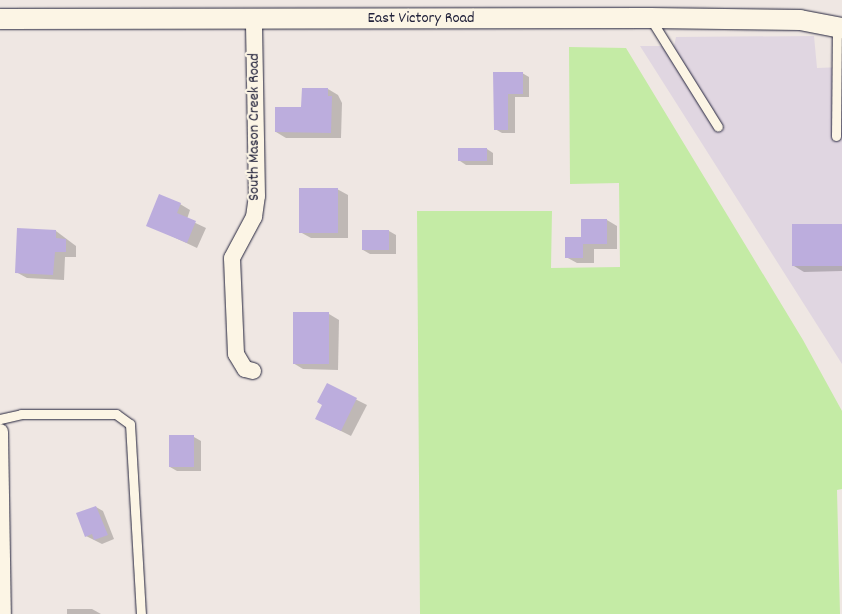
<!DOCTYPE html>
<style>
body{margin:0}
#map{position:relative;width:842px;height:614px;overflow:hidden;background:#efe7e3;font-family:Dekko,sans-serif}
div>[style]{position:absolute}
.built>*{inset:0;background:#e0d6e1}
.green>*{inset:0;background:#c4eba5}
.shadow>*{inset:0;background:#0003}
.building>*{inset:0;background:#bcaddd;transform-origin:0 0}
.roads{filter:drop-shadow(0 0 1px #22223b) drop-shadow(0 0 1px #22223b)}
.service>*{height:9px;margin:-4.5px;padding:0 4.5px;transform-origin:4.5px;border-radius:4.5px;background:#fcf5e5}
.minor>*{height:16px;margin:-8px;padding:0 8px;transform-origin:8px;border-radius:8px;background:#fcf5e5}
.tertiary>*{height:20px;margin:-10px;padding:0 10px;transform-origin:10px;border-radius:10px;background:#fcf5e5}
span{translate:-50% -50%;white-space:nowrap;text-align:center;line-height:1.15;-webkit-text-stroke:4.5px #fcf5e5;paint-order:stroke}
.street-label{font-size:16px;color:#22223b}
</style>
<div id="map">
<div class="built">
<i style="clip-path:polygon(814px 36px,817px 68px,842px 67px,842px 364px,640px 46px,674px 46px,676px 37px)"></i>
</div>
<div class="green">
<i style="clip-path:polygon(569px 47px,626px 48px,803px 340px,842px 411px,842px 489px,837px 490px,840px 614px,420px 614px,417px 211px,552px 211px,551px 268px,620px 267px,619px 183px,570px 184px)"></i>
</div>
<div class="shadow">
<i style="clip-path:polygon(494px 73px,522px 73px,529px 77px,529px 97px,515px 97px,515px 133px,502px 133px,495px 129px)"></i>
<i style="clip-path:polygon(328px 89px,338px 95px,342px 103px,341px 138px,286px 138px,276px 132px)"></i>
<i style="clip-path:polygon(487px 149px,493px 153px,493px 165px,466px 165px,460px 161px)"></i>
<i style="clip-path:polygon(337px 189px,348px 195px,348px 238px,311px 238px,300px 232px)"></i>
<i style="clip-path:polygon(180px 204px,190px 210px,187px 219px,206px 228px,197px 248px,148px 225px)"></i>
<i style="clip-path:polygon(607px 220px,617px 226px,617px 249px,594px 249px,594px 263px,577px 263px,566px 257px,582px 238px)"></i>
<i style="clip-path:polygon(842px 225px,842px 271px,804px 272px,794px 266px)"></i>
<i style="clip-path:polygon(18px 229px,56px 231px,76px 246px,76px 257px,65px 257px,64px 280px,27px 278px,16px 272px)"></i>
<i style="clip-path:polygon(389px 231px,396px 235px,396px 254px,370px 254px,363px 250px)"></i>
<i style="clip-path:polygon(329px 314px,339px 320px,338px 370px,303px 369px,293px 363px)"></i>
<i style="clip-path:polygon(327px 385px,367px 405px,351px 436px,327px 424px,323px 405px)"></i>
<i style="clip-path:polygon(170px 437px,194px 437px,201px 441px,201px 471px,177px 471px,170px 467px)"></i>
<i style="clip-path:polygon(96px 507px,103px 511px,114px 539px,102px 544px,86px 536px)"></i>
<i style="clip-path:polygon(67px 609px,92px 609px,101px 614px,67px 614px)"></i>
</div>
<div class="building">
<i style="clip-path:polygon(493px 72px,523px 72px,523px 94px,508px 94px,508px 130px,494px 130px)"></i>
<i style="clip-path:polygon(302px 88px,328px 88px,328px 96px,332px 96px,331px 133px,275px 132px,275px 107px,301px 107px)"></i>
<i style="left:458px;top:148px;width:29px;height:13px"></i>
<i style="left:299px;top:188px;width:39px;height:45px"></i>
<i style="clip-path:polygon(159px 194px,181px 203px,177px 213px,196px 221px,187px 243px,146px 226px)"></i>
<i style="clip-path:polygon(581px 219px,607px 219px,607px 244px,583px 244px,583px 258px,565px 258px,565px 237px,581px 237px)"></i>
<i style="left:792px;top:224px;width:50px;height:42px"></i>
<i style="clip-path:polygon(17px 228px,56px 230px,56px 238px,66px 239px,66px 252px,55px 252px,53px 275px,15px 273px)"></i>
<i style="left:362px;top:230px;width:27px;height:20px"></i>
<i style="left:293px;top:312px;width:36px;height:52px"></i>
<i style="clip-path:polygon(327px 383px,357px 398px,341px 431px,315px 419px,322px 405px,317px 402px)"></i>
<i style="left:169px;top:435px;width:25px;height:32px"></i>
<i style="clip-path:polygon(96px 506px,108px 535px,94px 540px,92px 534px,85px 537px,76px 513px)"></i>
</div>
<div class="roads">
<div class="service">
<i style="left:650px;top:18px;width:128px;rotate:58deg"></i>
<i style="left:836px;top:136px;width:109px;rotate:-89.5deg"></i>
<i style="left:0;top:419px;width:22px;rotate:-13deg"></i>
<i style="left:21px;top:414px;width:95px"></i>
<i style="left:116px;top:414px;width:17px;rotate:36deg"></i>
<i style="left:130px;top:424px;width:190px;rotate:86.7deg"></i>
</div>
<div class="minor">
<i style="left:253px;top:371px;width:8px;rotate:-166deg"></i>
<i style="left:245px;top:369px;width:17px;rotate:-121deg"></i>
<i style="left:236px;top:354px;width:96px;rotate:-92.4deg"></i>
<i style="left:232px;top:258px;width:47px;rotate:-61.8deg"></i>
<i style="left:254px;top:217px;width:21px;rotate:-82deg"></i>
<i style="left:257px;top:196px;width:177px;rotate:-91deg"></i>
<i style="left:0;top:432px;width:182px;rotate:89.1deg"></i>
</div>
<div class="tertiary">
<i style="left:0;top:19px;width:650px;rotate:-0.09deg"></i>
<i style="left:650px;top:18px;width:150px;rotate:0.8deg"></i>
<i style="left:800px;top:20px;width:43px;rotate:10.8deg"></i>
</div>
</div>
<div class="street-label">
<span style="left:421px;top:19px">East Victory Road</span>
<span style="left:255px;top:127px;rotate:-90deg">South Mason Creek Road</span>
</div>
</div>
